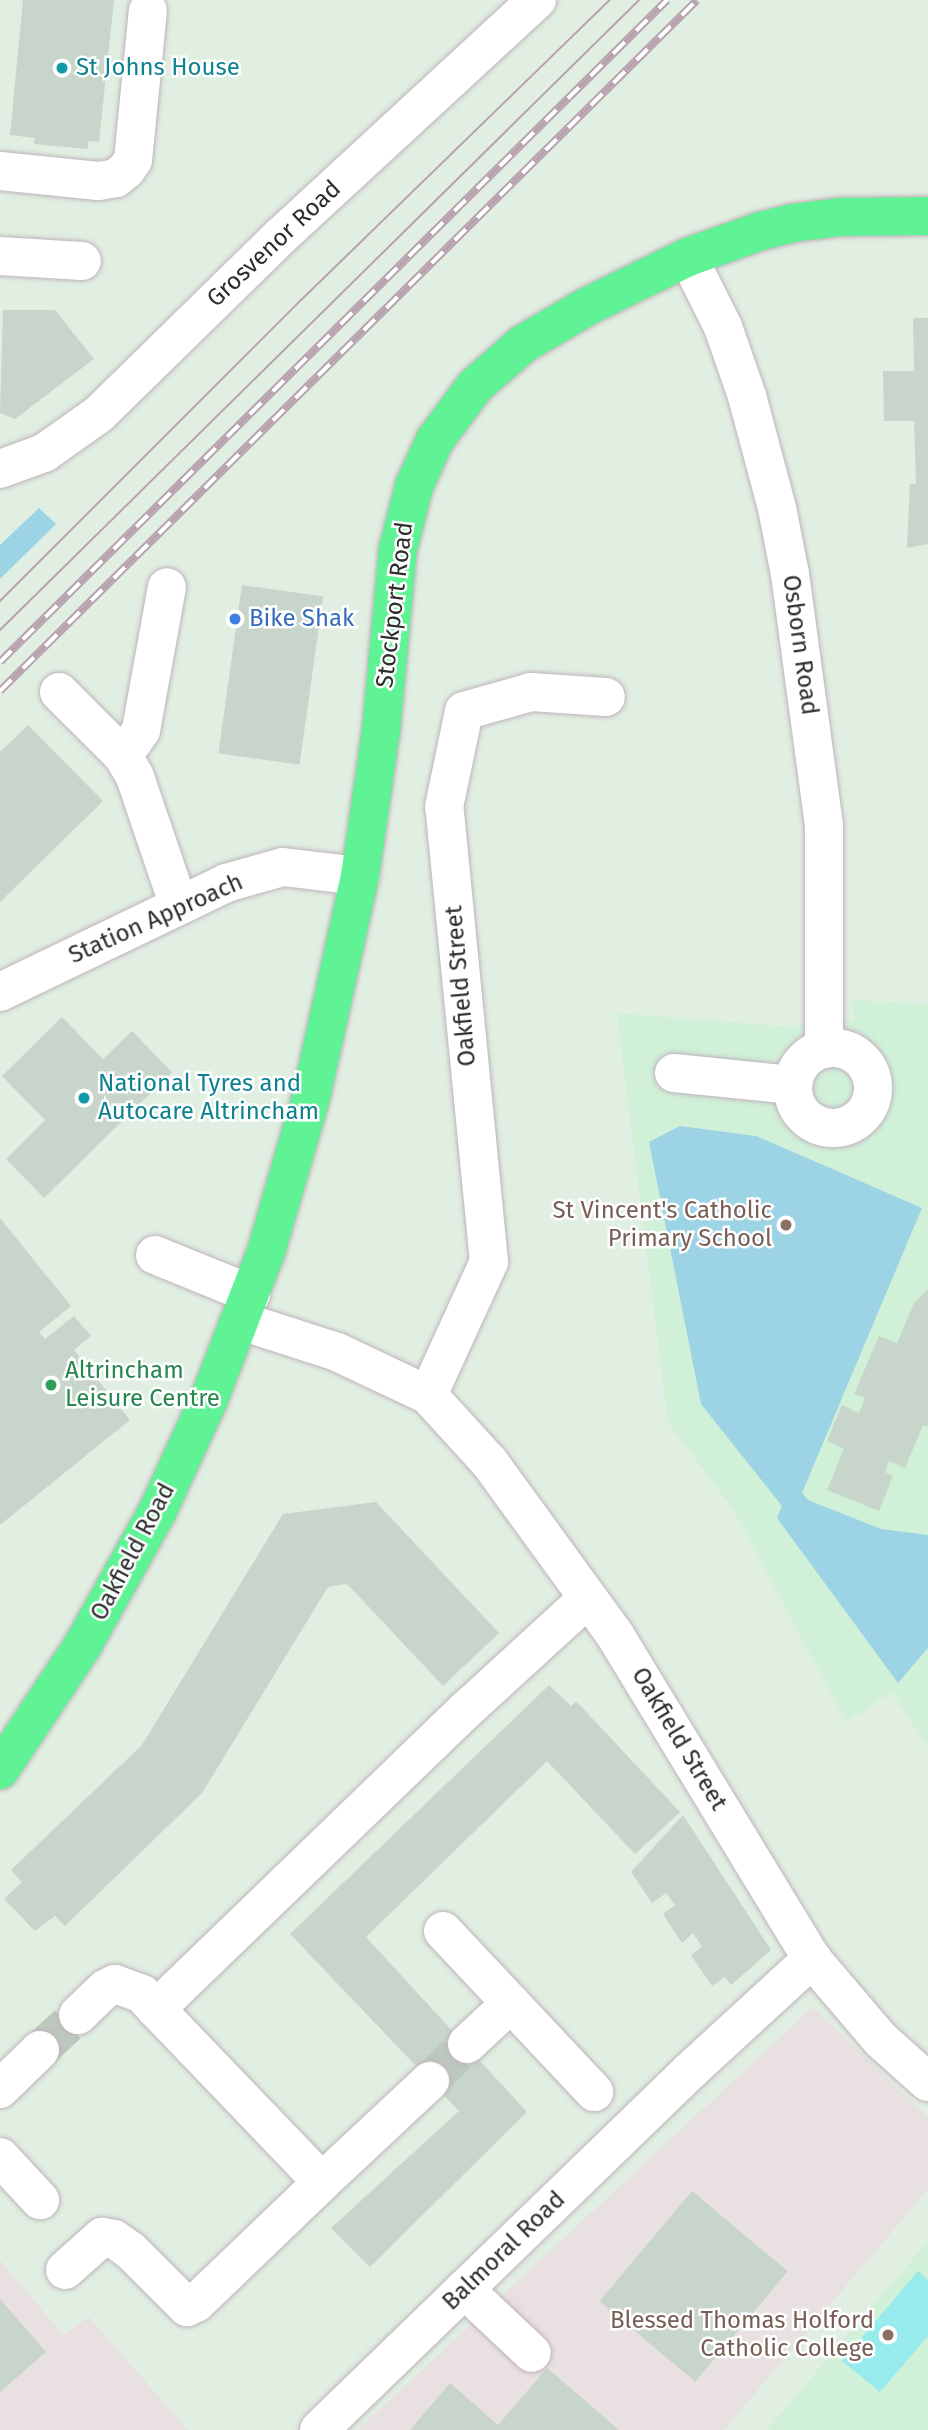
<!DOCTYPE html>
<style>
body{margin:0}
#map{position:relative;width:928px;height:2430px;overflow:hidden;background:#e0efe2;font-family:"Fira Sans",sans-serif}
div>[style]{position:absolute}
.industrial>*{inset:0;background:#e8e0e1}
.education>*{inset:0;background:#d0f0d8}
.green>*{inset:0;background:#9cd3e5}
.pitch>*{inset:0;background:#98ebed}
.building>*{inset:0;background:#c8d5ca;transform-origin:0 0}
.minor-tunnel>*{height:38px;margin-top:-19px;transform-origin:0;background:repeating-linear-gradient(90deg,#bcc8be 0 38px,transparent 0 57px)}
.roads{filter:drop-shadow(0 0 2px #c1b3bb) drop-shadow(0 0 2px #c1b3bb)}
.minor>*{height:38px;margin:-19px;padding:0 19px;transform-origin:19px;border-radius:19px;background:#fff}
.minor>.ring{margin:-19px;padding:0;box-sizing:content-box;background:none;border:38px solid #fff;border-radius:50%}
.major>*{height:38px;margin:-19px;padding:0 19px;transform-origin:19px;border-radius:19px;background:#60f396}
.tram>*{height:2px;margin:-1px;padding:0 1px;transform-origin:1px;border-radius:1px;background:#b8a2ae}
.rail>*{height:8px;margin-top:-4px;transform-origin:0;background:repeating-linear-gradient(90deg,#fff 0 16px,#b8a2ae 0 32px);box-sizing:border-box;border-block:2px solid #b8a2ae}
.dots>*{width:19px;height:19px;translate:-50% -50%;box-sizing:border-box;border:4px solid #fff;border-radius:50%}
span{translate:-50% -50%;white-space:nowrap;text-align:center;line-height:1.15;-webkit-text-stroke:5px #fff;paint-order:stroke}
.culture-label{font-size:24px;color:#0d838f}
.left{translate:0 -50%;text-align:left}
.street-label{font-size:24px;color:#2d2d2d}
.shop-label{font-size:24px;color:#366cbe}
.education-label{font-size:24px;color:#785e54}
.right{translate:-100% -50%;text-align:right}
.leisure-label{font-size:24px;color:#27864d}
</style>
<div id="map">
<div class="industrial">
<i style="clip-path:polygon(813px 2007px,928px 2117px,928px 2189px,724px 2430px,357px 2430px)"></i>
<i style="clip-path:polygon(0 2260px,63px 2335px,89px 2317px,188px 2430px,0 2430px)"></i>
</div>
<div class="education">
<i style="clip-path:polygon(851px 1000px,928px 1004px,928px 1748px,892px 1692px,846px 1722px,732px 1507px,668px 1423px,617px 1013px,791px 1027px,855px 1020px)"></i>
<i style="clip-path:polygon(928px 2241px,928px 2430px,767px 2430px)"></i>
</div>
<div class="green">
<i style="clip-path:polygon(39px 508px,56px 524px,0 579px,0 545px)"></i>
<i style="clip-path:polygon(680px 1126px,756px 1136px,922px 1208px,802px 1493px,808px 1500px,881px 1529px,928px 1535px,928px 1648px,898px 1683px,777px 1518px,782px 1506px,701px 1404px,649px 1142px)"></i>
</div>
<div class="pitch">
<i style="clip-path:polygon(918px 2271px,928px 2280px,928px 2336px,880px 2392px,842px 2361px)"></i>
</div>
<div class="building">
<i style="clip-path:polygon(23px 0,114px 0,99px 142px,88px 141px,88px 149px,34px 144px,35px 138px,10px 135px)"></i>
<i style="clip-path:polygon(3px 310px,55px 310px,94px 359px,15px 419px,0 413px)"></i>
<i style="clip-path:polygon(913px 318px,928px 318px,928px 544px,907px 548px,910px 484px,916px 484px,914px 421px,884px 421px,883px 371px,914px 371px)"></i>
<i style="left:242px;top:585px;width:82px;height:170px;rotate:8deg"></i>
<i style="clip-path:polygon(28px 725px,103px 801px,0 902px,0 752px)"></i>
<i style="clip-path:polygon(62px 1017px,103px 1059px,132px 1031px,172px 1072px,44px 1198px,6px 1159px,45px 1120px,2px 1076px)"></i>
<i style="clip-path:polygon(0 1218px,71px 1306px,39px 1332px,45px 1339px,74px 1316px,91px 1336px,74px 1350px,130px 1420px,0 1525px)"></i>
<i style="clip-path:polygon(928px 1289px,928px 1427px,923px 1425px,905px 1468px,889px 1461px,885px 1472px,893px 1476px,879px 1511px,827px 1490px,844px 1449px,827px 1441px,842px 1405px,859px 1413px,865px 1398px,854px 1394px,879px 1336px,897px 1343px,914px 1303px)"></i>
<i style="clip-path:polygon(376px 1502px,499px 1633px,443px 1686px,351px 1588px,346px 1584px,328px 1587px,202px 1793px,65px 1926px,55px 1916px,35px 1931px,4px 1899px,22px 1882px,11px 1870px,142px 1745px,283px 1514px)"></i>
<i style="clip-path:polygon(549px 1685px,571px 1706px,576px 1701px,680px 1812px,635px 1854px,547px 1761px,366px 1937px,527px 2112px,370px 2267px,331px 2228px,459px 2111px,290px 1934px)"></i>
<i style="clip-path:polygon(683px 1815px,771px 1950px,731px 1985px,725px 1977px,712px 1986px,691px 1955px,702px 1947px,693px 1933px,682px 1943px,663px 1914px,675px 1905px,666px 1893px,652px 1903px,631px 1872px)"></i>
<i style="left:692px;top:2191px;width:125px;height:144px;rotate:40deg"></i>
<i style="clip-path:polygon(0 2299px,46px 2352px,0 2392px)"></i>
<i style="clip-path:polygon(547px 2368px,619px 2430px,410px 2430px,450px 2383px,498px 2425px)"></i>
</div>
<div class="minor-tunnel">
<i style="left:40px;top:2050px;width:52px;rotate:-42.6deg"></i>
<i style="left:430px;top:2081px;width:52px;rotate:-45deg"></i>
</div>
<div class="roads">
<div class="minor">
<i style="left:0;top:171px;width:99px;rotate:5.8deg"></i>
<i style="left:98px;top:181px;width:18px;rotate:-9deg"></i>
<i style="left:116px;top:178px;width:13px;rotate:-39deg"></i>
<i style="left:126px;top:170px;width:12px;rotate:-55deg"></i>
<i style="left:133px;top:160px;width:150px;rotate:-84.3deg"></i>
<i style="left:0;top:256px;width:82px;rotate:3.5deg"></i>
<i style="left:688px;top:257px;width:78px;rotate:63.4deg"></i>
<i style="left:723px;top:327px;width:73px;rotate:70.8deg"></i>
<i style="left:747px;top:396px;width:116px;rotate:75deg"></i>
<i style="left:777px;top:508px;width:67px;rotate:78.9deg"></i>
<i style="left:790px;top:574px;width:253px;rotate:82.3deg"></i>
<i style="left:824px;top:825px;width:223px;rotate:90deg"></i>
<i style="left:0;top:469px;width:47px;rotate:-20deg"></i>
<i style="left:44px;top:453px;width:67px;rotate:-35.3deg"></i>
<i style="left:99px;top:414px;width:256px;rotate:-44.4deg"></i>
<i style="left:282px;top:235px;width:347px;rotate:-42.7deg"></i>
<i style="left:59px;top:692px;width:91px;rotate:45deg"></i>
<i style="left:123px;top:756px;width:24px;rotate:60deg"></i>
<i style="left:135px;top:777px;width:136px;rotate:71.2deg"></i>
<i style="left:123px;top:756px;width:32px;rotate:-55deg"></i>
<i style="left:141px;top:730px;width:145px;rotate:-79.7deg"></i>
<i style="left:0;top:992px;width:251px;rotate:-25.7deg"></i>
<i style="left:226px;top:883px;width:59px;rotate:-15.7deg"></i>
<i style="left:283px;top:867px;width:78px;rotate:6.7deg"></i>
<i class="ring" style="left:793px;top:1048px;width:42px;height:42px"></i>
<i style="left:674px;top:1073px;width:120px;rotate:5.8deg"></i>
<i style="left:155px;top:1255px;width:104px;rotate:22.1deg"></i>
<i style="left:241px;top:1321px;width:101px;rotate:17.9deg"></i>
<i style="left:337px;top:1352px;width:101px;rotate:25.3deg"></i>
<i style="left:428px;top:1395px;width:92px;rotate:47.6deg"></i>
<i style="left:490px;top:1463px;width:213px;rotate:54deg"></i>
<i style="left:615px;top:1635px;width:379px;rotate:58.7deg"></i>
<i style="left:812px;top:1959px;width:106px;rotate:49.6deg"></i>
<i style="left:881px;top:2040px;width:63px;rotate:41.8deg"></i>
<i style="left:428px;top:1395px;width:146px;rotate:-65.4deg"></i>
<i style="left:489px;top:1262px;width:457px;rotate:-95.6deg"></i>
<i style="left:444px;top:807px;width:98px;rotate:-78.2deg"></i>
<i style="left:464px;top:711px;width:70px;rotate:-15.8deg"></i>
<i style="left:531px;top:692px;width:75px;rotate:3.8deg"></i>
<i style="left:443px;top:1931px;width:221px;rotate:46.8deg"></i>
<i style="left:78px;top:2015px;width:37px;rotate:-44deg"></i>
<i style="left:105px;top:1989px;width:11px;rotate:-27deg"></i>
<i style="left:115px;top:1984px;width:29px;rotate:20deg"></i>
<i style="left:142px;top:1994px;width:21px;rotate:47deg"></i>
<i style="left:467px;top:2044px;width:60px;rotate:-43deg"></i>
<i style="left:0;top:2089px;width:56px;rotate:-44.3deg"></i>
<i style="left:0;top:2157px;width:59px;rotate:47.1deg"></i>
<i style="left:322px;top:2182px;width:148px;rotate:-43.1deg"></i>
<i style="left:65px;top:2270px;width:50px;rotate:-41.7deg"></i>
<i style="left:102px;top:2237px;width:12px;rotate:9deg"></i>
<i style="left:114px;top:2239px;width:19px;rotate:35deg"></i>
<i style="left:130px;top:2250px;width:81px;rotate:45deg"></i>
<i style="left:187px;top:2307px;width:10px;rotate:-24deg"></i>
<i style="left:196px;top:2303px;width:175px;rotate:-43.8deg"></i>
<i style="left:322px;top:2182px;width:240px;rotate:-133.8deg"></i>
<i style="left:156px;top:2009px;width:432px;rotate:-44deg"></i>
<i style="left:467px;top:1709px;width:164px;rotate:-42.5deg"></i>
<i style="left:464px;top:2289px;width:93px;rotate:43.3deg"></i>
<i style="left:319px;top:2430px;width:516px;rotate:-44.06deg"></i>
<i style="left:690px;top:2071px;width:166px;rotate:-42.6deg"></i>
</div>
<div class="major">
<i style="left:0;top:1770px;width:150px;rotate:-56.4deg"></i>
<i style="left:83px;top:1645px;width:154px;rotate:-60.9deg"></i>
<i style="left:158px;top:1510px;width:122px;rotate:-65.3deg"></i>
<i style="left:209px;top:1399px;width:158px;rotate:-68.8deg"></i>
<i style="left:266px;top:1252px;width:161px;rotate:-73.8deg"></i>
<i style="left:311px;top:1097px;width:226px;rotate:-77.5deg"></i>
<i style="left:360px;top:876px;width:147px;rotate:-81.8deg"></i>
<i style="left:381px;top:731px;width:183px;rotate:-84.7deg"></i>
<i style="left:398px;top:549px;width:65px;rotate:-75.7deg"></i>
<i style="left:414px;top:486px;width:51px;rotate:-65.5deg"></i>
<i style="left:435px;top:440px;width:67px;rotate:-53.5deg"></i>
<i style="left:475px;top:386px;width:64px;rotate:-41.2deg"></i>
<i style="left:523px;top:344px;width:75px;rotate:-30.3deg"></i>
<i style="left:588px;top:306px;width:111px;rotate:-26.1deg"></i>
<i style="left:688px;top:257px;width:77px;rotate:-19.6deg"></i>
<i style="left:761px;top:231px;width:33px;rotate:-14deg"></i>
<i style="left:793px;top:223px;width:46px;rotate:-7.4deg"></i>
<i style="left:839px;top:217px;width:89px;rotate:-0.6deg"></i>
</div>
</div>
<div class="tram">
<i style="left:0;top:601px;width:421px;rotate:-45deg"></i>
<i style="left:298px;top:303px;width:435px;rotate:-44.2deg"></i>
<i style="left:0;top:630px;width:897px;rotate:-44.59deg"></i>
</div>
<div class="rail">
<i style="left:0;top:662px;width:940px;rotate:-44.78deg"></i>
<i style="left:0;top:691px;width:981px;rotate:-44.75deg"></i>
</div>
<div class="dots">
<i style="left:62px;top:68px;background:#0f9aa8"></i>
<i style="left:235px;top:619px;background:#3f7fe0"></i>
<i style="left:84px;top:1098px;background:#0f9aa8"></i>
<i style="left:786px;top:1225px;background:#8d6e63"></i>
<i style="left:51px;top:1385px;background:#2e9e5b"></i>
<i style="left:888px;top:2335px;background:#8d6e63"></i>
</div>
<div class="culture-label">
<span class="left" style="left:76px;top:68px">St Johns House</span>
<span class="left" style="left:98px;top:1098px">National Tyres and<br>Autocare Altrincham</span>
</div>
<div class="street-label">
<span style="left:274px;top:244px;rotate:-43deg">Grosvenor Road</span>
<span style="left:395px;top:605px;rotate:-83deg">Stockport Road</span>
<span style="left:800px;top:645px;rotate:82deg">Osborn Road</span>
<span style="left:156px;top:919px;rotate:-24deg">Station Approach</span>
<span style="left:461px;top:986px;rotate:-95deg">Oakfield Street</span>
<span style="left:133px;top:1552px;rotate:-62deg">Oakfield Road</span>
<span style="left:679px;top:1739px;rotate:59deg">Oakfield Street</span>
<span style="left:504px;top:2251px;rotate:-44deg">Balmoral Road</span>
</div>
<div class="shop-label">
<span class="left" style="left:249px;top:619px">Bike Shak</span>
</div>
<div class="education-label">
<span class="right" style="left:772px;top:1225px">St Vincent's Catholic<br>Primary School</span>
<span class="right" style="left:874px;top:2335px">Blessed Thomas Holford<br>Catholic College</span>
</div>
<div class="leisure-label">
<span class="left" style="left:65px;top:1385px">Altrincham<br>Leisure Centre</span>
</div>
</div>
